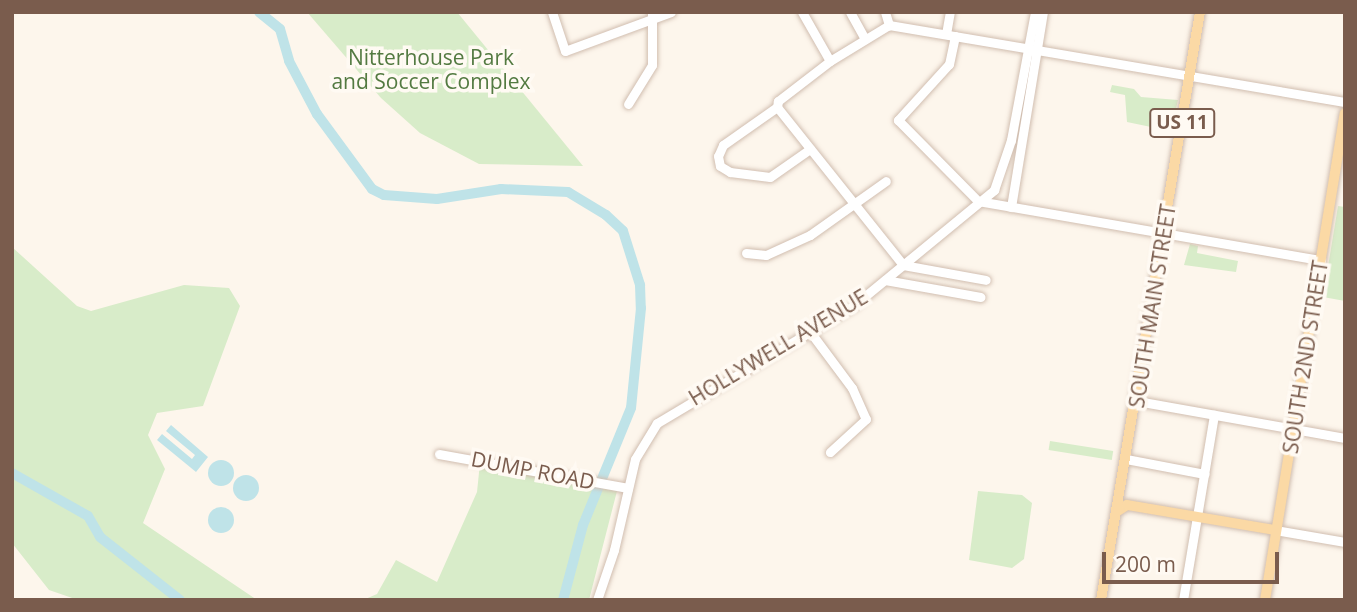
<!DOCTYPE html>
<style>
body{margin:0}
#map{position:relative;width:1357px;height:612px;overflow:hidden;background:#fdf6ec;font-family:"Open Sans",sans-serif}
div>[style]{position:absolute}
.green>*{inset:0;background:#d8ecc9;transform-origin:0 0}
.water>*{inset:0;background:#bfe3e8}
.round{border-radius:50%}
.river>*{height:10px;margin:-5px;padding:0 5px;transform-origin:5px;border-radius:5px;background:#bfe3e8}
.roads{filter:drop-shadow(0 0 2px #d1beb0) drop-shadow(0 0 2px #d1beb0)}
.minor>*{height:9px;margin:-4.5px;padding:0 4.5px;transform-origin:4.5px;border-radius:4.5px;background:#fff}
.major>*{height:10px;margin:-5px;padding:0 5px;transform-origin:5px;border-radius:5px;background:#fbd9a5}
span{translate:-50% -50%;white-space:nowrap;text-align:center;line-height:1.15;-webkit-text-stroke:7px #fffaf3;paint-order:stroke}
.shield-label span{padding:2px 5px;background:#fffaf3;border:2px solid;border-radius:5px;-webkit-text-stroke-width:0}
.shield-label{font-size:19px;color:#7a5c4d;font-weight:700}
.park-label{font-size:21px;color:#537a41}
.street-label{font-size:21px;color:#7a5c4d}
.frame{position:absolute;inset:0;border:14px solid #7a5c4d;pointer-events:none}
.scale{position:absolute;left:1102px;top:552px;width:177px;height:32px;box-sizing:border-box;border:4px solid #7a5c4d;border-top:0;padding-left:9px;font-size:21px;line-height:24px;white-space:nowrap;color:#7a5c4d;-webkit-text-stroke:5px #fffaf3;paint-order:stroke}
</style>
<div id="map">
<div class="green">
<i style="clip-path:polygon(307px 12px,457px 12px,583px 166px,479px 164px,420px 133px,381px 98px)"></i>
<i style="clip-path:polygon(1112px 85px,1134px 89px,1141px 97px,1178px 100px,1175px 113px,1155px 109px,1151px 127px,1127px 122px,1125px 95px,1110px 92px)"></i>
<i style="clip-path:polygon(1338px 206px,1345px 207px,1345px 301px,1323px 297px)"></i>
<i style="clip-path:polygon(1190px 244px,1198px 246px,1197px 253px,1238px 261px,1236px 272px,1184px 265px)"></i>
<i style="clip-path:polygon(12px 247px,77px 306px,91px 311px,184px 285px,229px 288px,240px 306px,203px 406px,157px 413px,148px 435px,165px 469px,143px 523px,257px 600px,78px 600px,49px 590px,12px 543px)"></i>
<i style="left:1050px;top:441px;width:64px;height:9px;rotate:9deg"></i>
<i style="clip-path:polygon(480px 463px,617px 491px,589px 600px,363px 600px,377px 594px,396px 560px,437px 582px,477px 492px)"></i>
<i style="clip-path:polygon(978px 491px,1022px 495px,1032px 503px,1024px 559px,1012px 568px,969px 560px)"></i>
</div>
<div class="water">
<i style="clip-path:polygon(171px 425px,208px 457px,196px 472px,157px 440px,162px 434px,192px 459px,195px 455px,166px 431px)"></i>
<i class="round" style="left:208px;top:460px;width:26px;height:26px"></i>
<i class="round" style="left:233px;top:475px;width:26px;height:26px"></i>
<i class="round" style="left:208px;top:507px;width:26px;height:26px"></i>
</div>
<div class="river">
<i style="left:259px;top:12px;width:27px;rotate:39deg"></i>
<i style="left:280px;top:29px;width:33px;rotate:74deg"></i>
<i style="left:289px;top:61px;width:60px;rotate:62.2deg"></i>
<i style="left:317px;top:114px;width:93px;rotate:53.7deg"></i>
<i style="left:372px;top:189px;width:13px;rotate:27deg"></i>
<i style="left:384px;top:195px;width:53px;rotate:4.3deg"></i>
<i style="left:437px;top:199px;width:65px;rotate:-8.9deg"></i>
<i style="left:501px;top:189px;width:67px;rotate:2.6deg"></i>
<i style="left:568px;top:192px;width:44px;rotate:31.2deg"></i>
<i style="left:606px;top:215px;width:23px;rotate:43deg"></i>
<i style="left:623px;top:231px;width:57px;rotate:72.5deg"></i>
<i style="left:640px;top:285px;width:23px;rotate:88deg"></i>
<i style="left:641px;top:308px;width:100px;rotate:95.7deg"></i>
<i style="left:631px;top:408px;width:126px;rotate:112.3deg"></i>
<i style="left:583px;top:525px;width:78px;rotate:104.9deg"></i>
<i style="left:12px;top:473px;width:87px;rotate:29.5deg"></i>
<i style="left:88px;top:516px;width:24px;rotate:60deg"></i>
<i style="left:100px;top:537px;width:102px;rotate:38.2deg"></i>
</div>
<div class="roads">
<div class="minor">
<i style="left:552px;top:12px;width:41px;rotate:71.6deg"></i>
<i style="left:565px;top:51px;width:113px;rotate:-20.2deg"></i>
<i style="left:802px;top:12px;width:56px;rotate:60.3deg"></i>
<i style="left:850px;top:12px;width:31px;rotate:61deg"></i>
<i style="left:885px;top:12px;width:14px;rotate:73deg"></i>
<i style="left:889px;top:25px;width:462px;rotate:9.6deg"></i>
<i style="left:889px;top:25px;width:69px;rotate:148.6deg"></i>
<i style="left:830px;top:61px;width:66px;rotate:142.4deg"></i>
<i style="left:778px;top:101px;width:6px;rotate:99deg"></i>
<i style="left:777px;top:107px;width:202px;rotate:51.4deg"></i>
<i style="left:903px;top:265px;width:84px;rotate:10.2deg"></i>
<i style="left:946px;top:34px;width:22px;rotate:-80deg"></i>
<i style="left:955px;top:36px;width:29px;rotate:102deg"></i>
<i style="left:949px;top:64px;width:76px;rotate:132.3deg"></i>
<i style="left:898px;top:120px;width:114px;rotate:45.4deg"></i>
<i style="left:628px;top:104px;width:46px;rotate:-58.4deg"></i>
<i style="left:652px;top:65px;width:53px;rotate:-90deg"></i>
<i style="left:777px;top:107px;width:66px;rotate:144.9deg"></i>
<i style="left:723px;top:145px;width:12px;rotate:114deg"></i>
<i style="left:718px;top:156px;width:10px;rotate:79deg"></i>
<i style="left:720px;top:166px;width:12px;rotate:31deg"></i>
<i style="left:730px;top:172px;width:40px;rotate:7.1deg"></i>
<i style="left:770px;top:177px;width:49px;rotate:-35deg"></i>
<i style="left:978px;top:201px;width:348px;rotate:9.8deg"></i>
<i style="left:1011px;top:207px;width:198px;rotate:-80.7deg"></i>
<i style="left:746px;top:253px;width:20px;rotate:6deg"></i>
<i style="left:766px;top:255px;width:48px;rotate:-24.4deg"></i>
<i style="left:810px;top:235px;width:93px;rotate:-35.4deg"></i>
<i style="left:885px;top:280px;width:97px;rotate:10.1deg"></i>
<i style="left:811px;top:333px;width:69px;rotate:53.3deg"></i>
<i style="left:852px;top:388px;width:34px;rotate:66deg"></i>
<i style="left:866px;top:419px;width:49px;rotate:137.5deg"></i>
<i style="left:1137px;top:401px;width:211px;rotate:10.1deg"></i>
<i style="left:439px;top:454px;width:192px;rotate:10.2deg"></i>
<i style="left:1126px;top:459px;width:80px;rotate:10.8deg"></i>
<i style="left:1275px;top:530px;width:71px;rotate:9.7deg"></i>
<i style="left:597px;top:600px;width:53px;rotate:-71.2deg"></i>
<i style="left:614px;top:550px;width:93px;rotate:-77deg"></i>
<i style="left:635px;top:459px;width:42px;rotate:-58.6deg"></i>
<i style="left:657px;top:423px;width:228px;rotate:-30.8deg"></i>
<i style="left:853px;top:306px;width:183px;rotate:-39.4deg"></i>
<i style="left:994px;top:190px;width:53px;rotate:-71.2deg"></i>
<i style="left:1011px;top:140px;width:130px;rotate:-79.4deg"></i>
<i style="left:1183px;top:600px;width:188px;rotate:-80.5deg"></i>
</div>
<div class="major">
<i style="left:1116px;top:512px;width:13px;rotate:-32deg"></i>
<i style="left:1127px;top:505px;width:150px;rotate:9.6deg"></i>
<i style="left:1101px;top:600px;width:596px;rotate:-80.44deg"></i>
<i style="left:1265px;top:600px;width:493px;rotate:-80.7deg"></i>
</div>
</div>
<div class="shield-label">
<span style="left:1182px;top:123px">US 11</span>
</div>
<div class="park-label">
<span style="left:431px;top:69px">Nitterhouse Park<br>and Soccer Complex</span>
</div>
<div class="street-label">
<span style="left:1152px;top:306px;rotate:-81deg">SOUTH MAIN STREET</span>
<span style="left:778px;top:347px;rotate:-31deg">HOLLYWELL AVENUE</span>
<span style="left:1305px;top:357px;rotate:-81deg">SOUTH 2ND STREET</span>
<span style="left:533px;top:470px;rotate:11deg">DUMP ROAD</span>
</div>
<div class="frame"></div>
<div class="scale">200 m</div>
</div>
